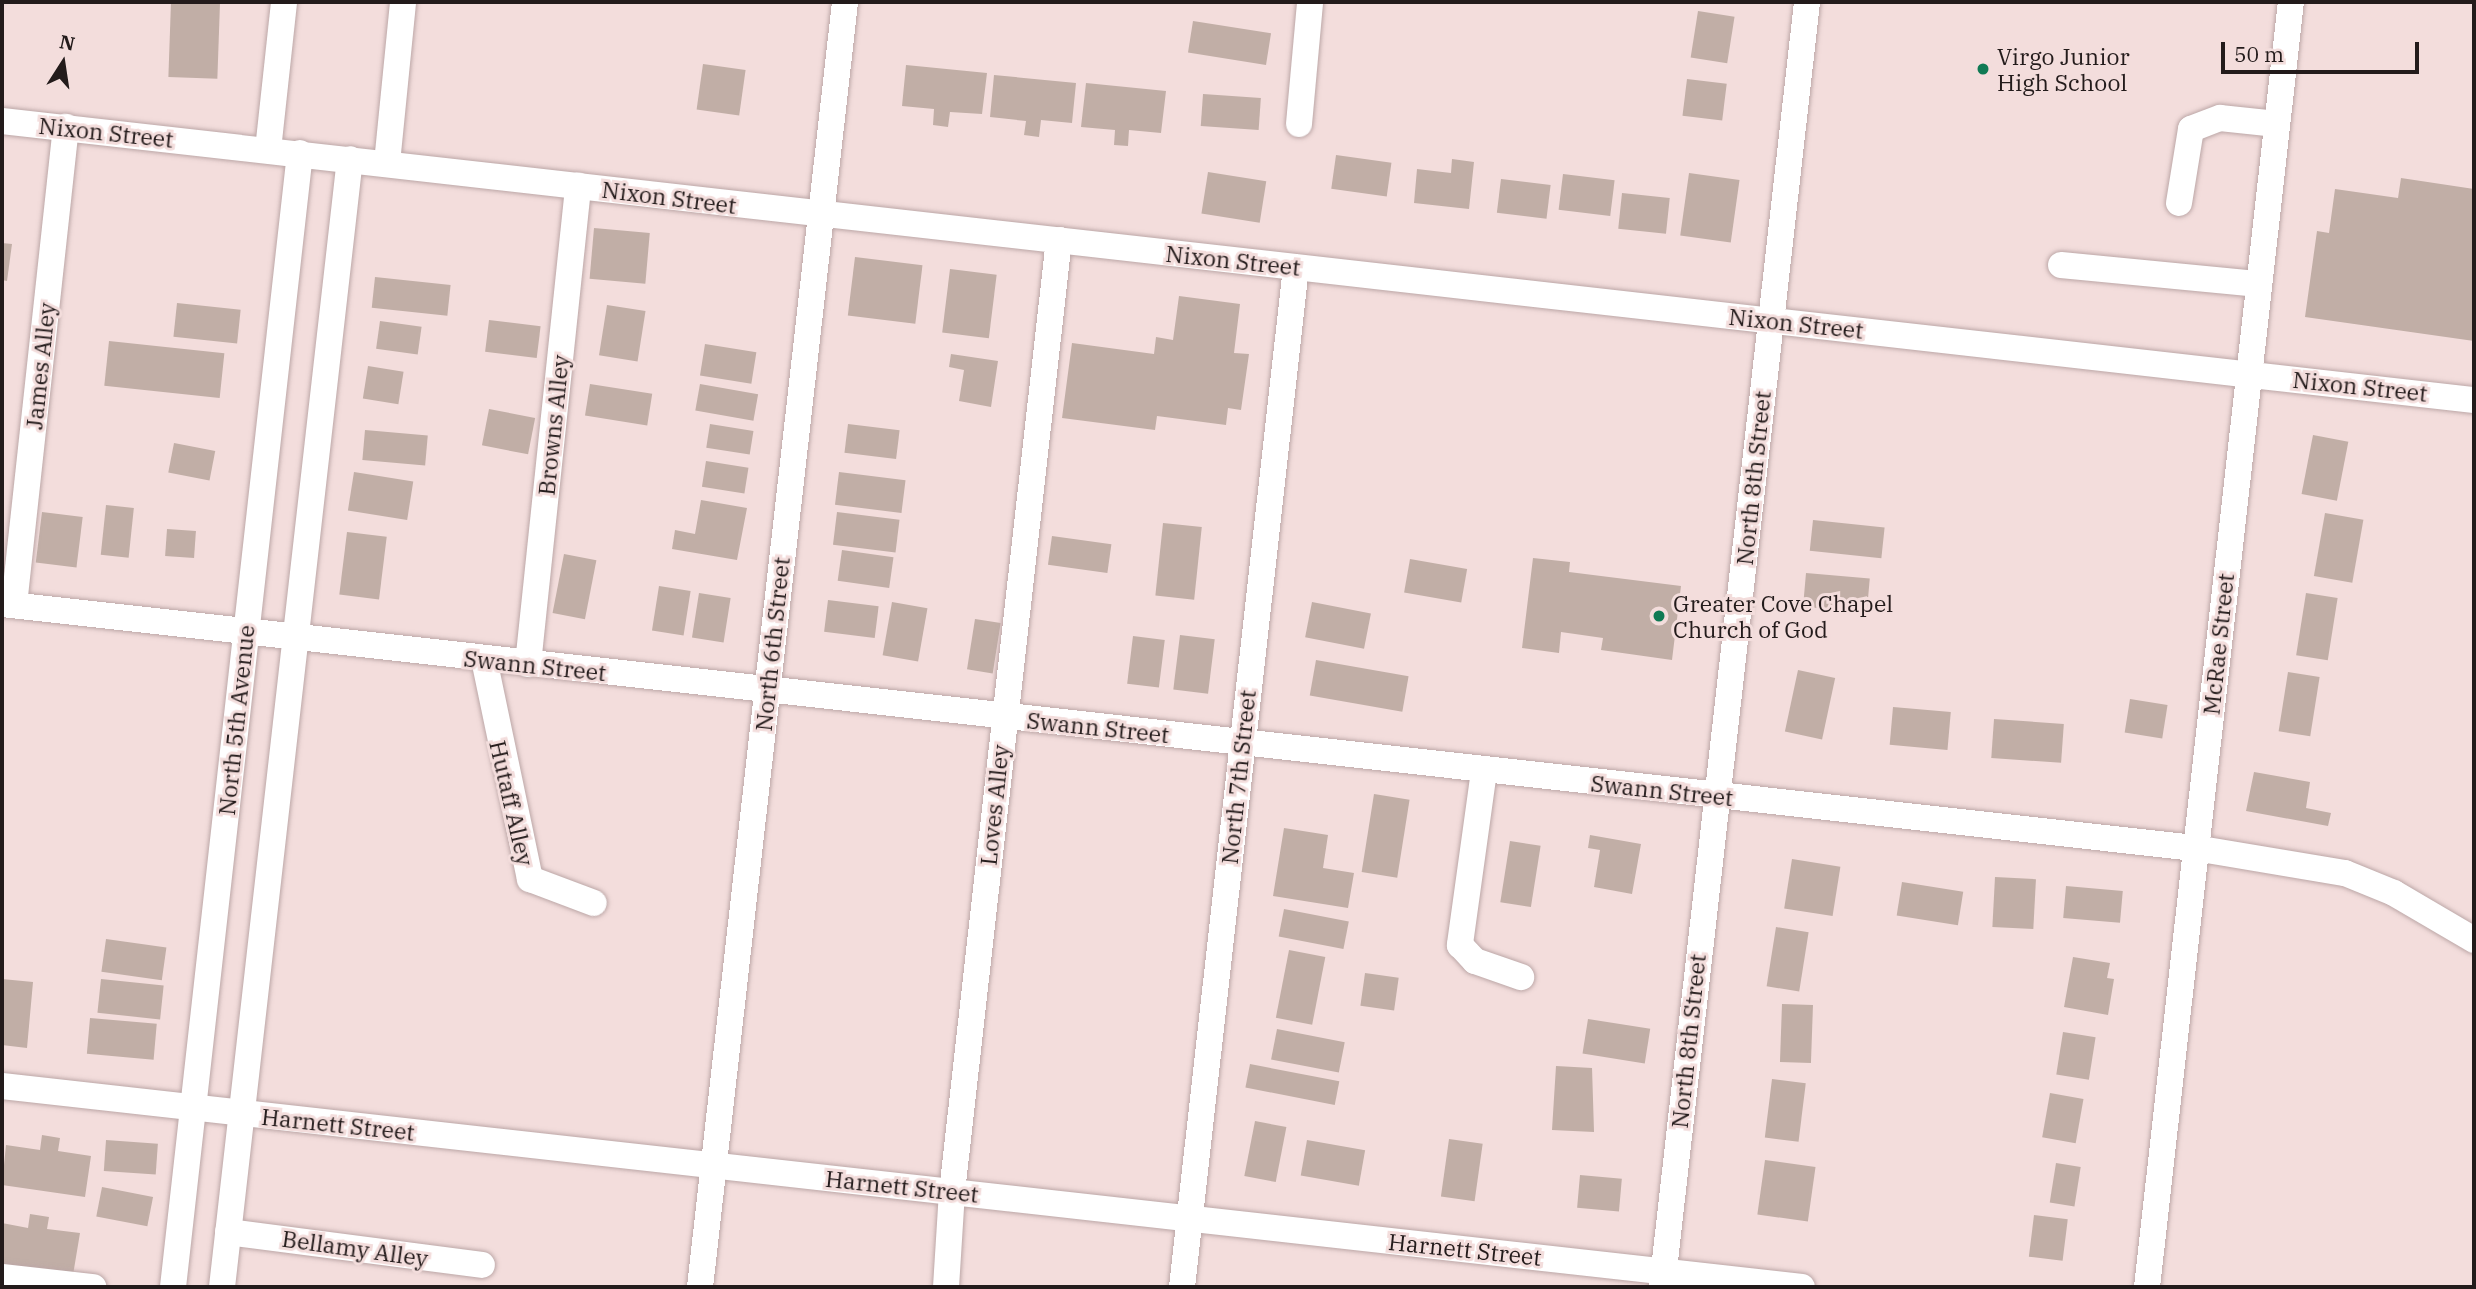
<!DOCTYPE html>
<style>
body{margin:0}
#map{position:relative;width:2476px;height:1289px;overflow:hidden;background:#f3dddc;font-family:"IBM Plex Serif",serif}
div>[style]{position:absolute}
.building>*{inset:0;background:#c1aea6;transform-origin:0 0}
.roads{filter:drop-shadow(0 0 2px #bca7a7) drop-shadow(0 0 2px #bca7a7)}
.minor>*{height:26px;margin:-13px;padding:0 13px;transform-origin:13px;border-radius:13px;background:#fff}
.dots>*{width:19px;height:19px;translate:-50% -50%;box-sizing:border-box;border:4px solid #f3dddc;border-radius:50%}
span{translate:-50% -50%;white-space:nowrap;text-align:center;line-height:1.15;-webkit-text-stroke:6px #f3dddc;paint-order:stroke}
.poi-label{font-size:23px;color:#231b1b}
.left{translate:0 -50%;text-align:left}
.street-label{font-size:23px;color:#231b1b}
.frame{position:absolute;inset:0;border:4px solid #231b1b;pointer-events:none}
.north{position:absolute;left:28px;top:28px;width:70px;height:70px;-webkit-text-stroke:5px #f3dddc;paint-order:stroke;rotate:12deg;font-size:19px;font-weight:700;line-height:28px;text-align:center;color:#231b1b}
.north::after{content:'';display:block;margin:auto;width:24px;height:32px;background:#231b1b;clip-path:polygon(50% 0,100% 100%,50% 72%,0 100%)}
.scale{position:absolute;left:2221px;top:42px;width:198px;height:32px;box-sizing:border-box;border:4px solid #231b1b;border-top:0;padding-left:9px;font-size:21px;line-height:24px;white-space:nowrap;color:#231b1b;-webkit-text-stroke:5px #f3dddc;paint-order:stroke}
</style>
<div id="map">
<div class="building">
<i style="left:171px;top:2px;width:49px;height:75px;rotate:2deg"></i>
<i style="left:1698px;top:11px;width:37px;height:47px;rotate:9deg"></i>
<i style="left:1193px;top:21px;width:79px;height:32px;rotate:9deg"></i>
<i style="left:703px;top:64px;width:43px;height:46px;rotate:8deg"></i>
<i style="clip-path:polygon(906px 65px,987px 73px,982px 114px,950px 112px,948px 127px,933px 125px,934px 109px,902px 106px)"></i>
<i style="clip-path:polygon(994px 75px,1076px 83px,1072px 123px,1041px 120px,1039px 137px,1024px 135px,1026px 121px,990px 117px)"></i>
<i style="left:1687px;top:79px;width:40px;height:37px;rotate:7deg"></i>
<i style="clip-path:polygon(1086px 83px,1166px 91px,1161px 133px,1129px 130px,1128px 146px,1114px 145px,1115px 130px,1081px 127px)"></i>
<i style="left:1203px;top:94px;width:58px;height:32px;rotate:4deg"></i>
<i style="left:1336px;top:155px;width:56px;height:34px;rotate:8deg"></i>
<i style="clip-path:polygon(1452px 159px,1474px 162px,1469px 209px,1414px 203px,1417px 169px,1451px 173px)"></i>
<i style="left:1208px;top:172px;width:59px;height:42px;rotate:9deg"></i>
<i style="left:1689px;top:173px;width:51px;height:63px;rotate:8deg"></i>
<i style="left:1563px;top:174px;width:52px;height:36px;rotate:7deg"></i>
<i style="clip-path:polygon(2401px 178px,2474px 189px,2474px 341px,2305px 317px,2317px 231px,2329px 233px,2335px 189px,2398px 198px)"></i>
<i style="left:1501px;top:179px;width:50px;height:34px;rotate:7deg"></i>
<i style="left:1622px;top:193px;width:48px;height:36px;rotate:6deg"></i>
<i style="left:594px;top:228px;width:56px;height:51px;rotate:5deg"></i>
<i style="clip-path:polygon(2px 243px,12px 244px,7px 281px,2px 280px)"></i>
<i style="left:855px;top:257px;width:68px;height:59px;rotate:7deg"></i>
<i style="left:950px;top:269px;width:47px;height:64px;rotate:7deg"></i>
<i style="left:375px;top:277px;width:76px;height:31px;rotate:6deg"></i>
<i style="clip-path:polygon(1179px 296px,1240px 304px,1234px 353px,1249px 354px,1241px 410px,1228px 408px,1226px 425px,1157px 416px,1155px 430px,1062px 418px,1072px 343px,1154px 354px,1156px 337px,1173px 340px)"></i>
<i style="left:177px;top:303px;width:64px;height:34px;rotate:6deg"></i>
<i style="left:607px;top:305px;width:39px;height:51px;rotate:9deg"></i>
<i style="left:489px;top:320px;width:52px;height:32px;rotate:7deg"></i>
<i style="left:380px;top:321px;width:42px;height:28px;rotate:8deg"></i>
<i style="left:109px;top:341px;width:116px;height:45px;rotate:6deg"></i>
<i style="left:705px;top:344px;width:52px;height:32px;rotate:9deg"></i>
<i style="clip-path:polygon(951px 354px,998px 361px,991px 407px,959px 401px,964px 370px,949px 367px)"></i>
<i style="left:368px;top:366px;width:36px;height:33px;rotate:9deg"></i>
<i style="left:590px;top:384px;width:63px;height:32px;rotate:9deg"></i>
<i style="left:700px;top:384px;width:59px;height:27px;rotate:10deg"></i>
<i style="left:489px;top:409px;width:47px;height:37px;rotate:11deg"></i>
<i style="left:710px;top:424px;width:44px;height:24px;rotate:9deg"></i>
<i style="left:848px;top:424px;width:52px;height:29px;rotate:7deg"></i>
<i style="left:365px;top:430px;width:63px;height:30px;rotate:5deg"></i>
<i style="left:2313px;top:435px;width:36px;height:60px;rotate:11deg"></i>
<i style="left:174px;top:443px;width:42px;height:30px;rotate:11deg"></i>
<i style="left:706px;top:461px;width:43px;height:26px;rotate:9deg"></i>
<i style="left:354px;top:472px;width:60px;height:39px;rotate:9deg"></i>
<i style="left:839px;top:472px;width:67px;height:33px;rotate:7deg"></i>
<i style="clip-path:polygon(701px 500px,747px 508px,737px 560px,672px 549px,675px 530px,695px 534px)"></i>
<i style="left:106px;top:505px;width:28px;height:50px;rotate:6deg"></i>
<i style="left:42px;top:512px;width:41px;height:51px;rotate:7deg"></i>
<i style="left:837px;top:512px;width:63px;height:33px;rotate:7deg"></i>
<i style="left:2325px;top:513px;width:39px;height:64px;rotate:10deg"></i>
<i style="left:1813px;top:520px;width:72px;height:31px;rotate:6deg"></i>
<i style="left:1163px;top:523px;width:39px;height:73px;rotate:6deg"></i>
<i style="left:167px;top:529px;width:29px;height:27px;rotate:4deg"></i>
<i style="left:347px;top:532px;width:40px;height:63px;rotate:7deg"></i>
<i style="left:1052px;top:536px;width:60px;height:29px;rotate:8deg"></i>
<i style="left:842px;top:550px;width:52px;height:31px;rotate:8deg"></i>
<i style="left:564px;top:554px;width:33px;height:60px;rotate:11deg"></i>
<i style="clip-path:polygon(1533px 558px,1570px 562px,1569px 572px,1681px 586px,1672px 660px,1601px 650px,1603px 638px,1561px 632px,1559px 653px,1522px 648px)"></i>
<i style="left:1410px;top:559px;width:58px;height:34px;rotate:10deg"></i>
<i style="left:1806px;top:573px;width:64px;height:34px;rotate:5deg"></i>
<i style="left:659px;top:586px;width:32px;height:45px;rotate:9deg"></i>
<i style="left:699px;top:593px;width:32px;height:45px;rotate:9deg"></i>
<i style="left:2306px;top:593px;width:32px;height:63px;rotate:9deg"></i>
<i style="left:828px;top:600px;width:51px;height:32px;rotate:7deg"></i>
<i style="left:892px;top:602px;width:36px;height:54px;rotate:10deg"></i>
<i style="left:1312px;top:602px;width:60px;height:36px;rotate:11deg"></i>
<i style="left:975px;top:619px;width:26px;height:51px;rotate:9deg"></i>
<i style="left:1180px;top:635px;width:35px;height:55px;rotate:7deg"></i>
<i style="left:1133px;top:636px;width:32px;height:48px;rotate:7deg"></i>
<i style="left:1316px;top:660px;width:94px;height:36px;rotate:10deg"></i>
<i style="left:1798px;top:670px;width:38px;height:63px;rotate:12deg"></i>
<i style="left:2288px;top:672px;width:32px;height:60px;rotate:9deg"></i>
<i style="left:2130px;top:699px;width:38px;height:34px;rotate:9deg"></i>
<i style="left:1893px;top:707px;width:58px;height:38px;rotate:5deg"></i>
<i style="left:1994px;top:719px;width:70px;height:39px;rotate:4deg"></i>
<i style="clip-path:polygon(2254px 772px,2310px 782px,2306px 808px,2331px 813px,2328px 826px,2246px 811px)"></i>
<i style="left:1374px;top:794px;width:36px;height:79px;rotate:9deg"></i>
<i style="clip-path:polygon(1284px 828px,1328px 835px,1323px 868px,1354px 873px,1348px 908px,1273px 896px)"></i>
<i style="clip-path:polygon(1590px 835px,1641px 844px,1632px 894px,1594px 887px,1600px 850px,1588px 848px)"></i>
<i style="left:1510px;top:841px;width:31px;height:62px;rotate:9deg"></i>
<i style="left:1792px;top:859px;width:49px;height:50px;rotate:9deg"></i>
<i style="left:1995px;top:877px;width:41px;height:50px;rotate:3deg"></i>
<i style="left:1902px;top:882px;width:62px;height:34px;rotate:9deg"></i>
<i style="left:2066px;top:886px;width:57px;height:32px;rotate:5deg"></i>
<i style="left:1284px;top:909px;width:66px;height:28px;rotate:11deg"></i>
<i style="left:1776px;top:927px;width:33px;height:60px;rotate:9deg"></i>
<i style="left:106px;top:939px;width:61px;height:33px;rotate:8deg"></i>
<i style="left:1289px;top:950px;width:37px;height:69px;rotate:11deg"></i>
<i style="clip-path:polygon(2073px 957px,2110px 963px,2107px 978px,2114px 979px,2108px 1015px,2064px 1007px)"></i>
<i style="left:1365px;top:973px;width:34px;height:33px;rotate:8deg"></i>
<i style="clip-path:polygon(2px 979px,33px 982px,27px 1048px,2px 1045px)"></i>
<i style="left:101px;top:979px;width:63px;height:34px;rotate:6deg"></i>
<i style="left:1782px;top:1004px;width:31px;height:58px;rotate:2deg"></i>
<i style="left:90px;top:1018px;width:67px;height:36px;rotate:5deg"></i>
<i style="left:1588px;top:1019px;width:63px;height:35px;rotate:9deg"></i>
<i style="left:1277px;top:1029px;width:69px;height:31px;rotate:11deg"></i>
<i style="left:2063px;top:1032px;width:33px;height:43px;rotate:9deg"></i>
<i style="left:1250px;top:1064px;width:91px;height:24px;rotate:11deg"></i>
<i style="clip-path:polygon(1556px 1066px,1592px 1068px,1594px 1132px,1552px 1130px)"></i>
<i style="left:1772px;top:1079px;width:34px;height:59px;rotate:7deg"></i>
<i style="left:2050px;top:1093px;width:34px;height:45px;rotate:10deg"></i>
<i style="left:1255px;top:1121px;width:32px;height:56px;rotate:11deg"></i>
<i style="clip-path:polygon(42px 1135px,60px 1138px,58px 1151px,91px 1156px,85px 1197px,2px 1185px,6px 1145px,40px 1150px)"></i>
<i style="left:1449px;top:1139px;width:34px;height:58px;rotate:8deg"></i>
<i style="left:106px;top:1140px;width:52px;height:31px;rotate:4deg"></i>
<i style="left:1307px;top:1140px;width:59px;height:36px;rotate:10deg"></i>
<i style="left:1765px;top:1160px;width:51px;height:55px;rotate:8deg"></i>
<i style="left:2056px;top:1163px;width:25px;height:40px;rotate:9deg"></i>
<i style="left:1580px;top:1175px;width:42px;height:33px;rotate:5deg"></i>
<i style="left:102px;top:1187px;width:52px;height:30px;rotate:11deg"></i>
<i style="clip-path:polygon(30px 1214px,49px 1217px,47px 1229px,80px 1233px,73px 1275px,2px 1264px,2px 1223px,28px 1228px)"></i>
<i style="left:2034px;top:1215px;width:34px;height:42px;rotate:7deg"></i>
</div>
<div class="roads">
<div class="minor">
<i style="left:2px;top:121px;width:2488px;rotate:6.44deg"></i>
<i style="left:1299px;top:124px;width:122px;rotate:-84.8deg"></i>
<i style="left:268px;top:150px;width:149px;rotate:-83.8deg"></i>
<i style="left:387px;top:163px;width:162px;rotate:-84.3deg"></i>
<i style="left:2179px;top:203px;width:75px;rotate:-80.8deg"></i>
<i style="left:2191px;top:129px;width:31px;rotate:-21deg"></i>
<i style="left:2220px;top:118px;width:57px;rotate:6deg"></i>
<i style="left:2061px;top:265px;width:199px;rotate:5.5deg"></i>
<i style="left:2px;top:604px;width:2207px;rotate:6.35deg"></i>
<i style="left:2195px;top:848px;width:152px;rotate:9.5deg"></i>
<i style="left:2345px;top:873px;width:53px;rotate:22.2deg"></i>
<i style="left:2394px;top:893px;width:93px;rotate:30.4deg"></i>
<i style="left:14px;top:605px;width:481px;rotate:-83.8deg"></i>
<i style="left:484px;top:659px;width:225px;rotate:78.2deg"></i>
<i style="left:530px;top:879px;width:68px;rotate:20.6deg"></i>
<i style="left:528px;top:664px;width:481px;rotate:-84deg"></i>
<i style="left:1484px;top:771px;width:176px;rotate:97.9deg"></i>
<i style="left:1460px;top:945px;width:22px;rotate:47deg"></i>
<i style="left:1475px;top:961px;width:49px;rotate:19.2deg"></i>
<i style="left:2px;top:1086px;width:1811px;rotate:6.37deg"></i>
<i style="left:228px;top:1232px;width:256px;rotate:7.4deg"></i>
<i style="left:2px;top:1277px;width:92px;rotate:6.3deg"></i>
<i style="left:173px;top:1287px;width:1141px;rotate:-83.61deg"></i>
<i style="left:222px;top:1287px;width:1135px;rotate:-83.53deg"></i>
<i style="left:700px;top:1287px;width:1293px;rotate:-83.56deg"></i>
<i style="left:946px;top:1287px;width:95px;rotate:-86.4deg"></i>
<i style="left:952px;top:1192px;width:958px;rotate:-83.59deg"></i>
<i style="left:1182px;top:1287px;width:1026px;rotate:-83.62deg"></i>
<i style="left:1662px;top:1287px;width:1293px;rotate:-83.56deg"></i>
<i style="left:2147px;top:1287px;width:1293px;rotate:-83.61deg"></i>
</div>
</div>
<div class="dots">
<i style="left:1983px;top:69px;background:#107a54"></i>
<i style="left:1659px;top:616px;background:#107a54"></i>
</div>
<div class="poi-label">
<span class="left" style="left:1997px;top:69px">Virgo Junior<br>High School</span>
<span class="left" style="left:1673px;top:616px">Greater Cove Chapel<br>Church of God</span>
</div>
<div class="street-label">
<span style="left:106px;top:132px;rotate:6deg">Nixon Street</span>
<span style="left:669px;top:197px;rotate:7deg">Nixon Street</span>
<span style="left:1233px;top:260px;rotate:6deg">Nixon Street</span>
<span style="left:1796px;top:323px;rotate:6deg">Nixon Street</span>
<span style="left:40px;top:366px;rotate:-84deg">James Alley</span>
<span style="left:2360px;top:386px;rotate:6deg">Nixon Street</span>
<span style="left:553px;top:425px;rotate:-84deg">Browns Alley</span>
<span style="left:1753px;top:478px;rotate:-84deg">North 8th Street</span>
<span style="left:772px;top:644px;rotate:-84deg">North 6th Street</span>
<span style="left:2218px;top:644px;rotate:-84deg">McRae Street</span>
<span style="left:535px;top:665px;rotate:6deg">Swann Street</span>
<span style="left:236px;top:720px;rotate:-84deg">North 5th Avenue</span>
<span style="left:1098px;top:727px;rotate:6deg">Swann Street</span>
<span style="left:1238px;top:777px;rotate:-84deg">North 7th Street</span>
<span style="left:1662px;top:790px;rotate:6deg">Swann Street</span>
<span style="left:512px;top:803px;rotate:77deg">Hutaff Alley</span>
<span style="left:994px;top:805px;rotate:-84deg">Loves Alley</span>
<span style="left:1688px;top:1041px;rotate:-84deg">North 8th Street</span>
<span style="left:338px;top:1124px;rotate:6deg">Harnett Street</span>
<span style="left:902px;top:1186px;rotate:6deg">Harnett Street</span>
<span style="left:355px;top:1248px;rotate:8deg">Bellamy Alley</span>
<span style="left:1465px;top:1249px;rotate:6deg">Harnett Street</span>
</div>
<div class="frame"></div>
<div class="north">N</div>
<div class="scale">50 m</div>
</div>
